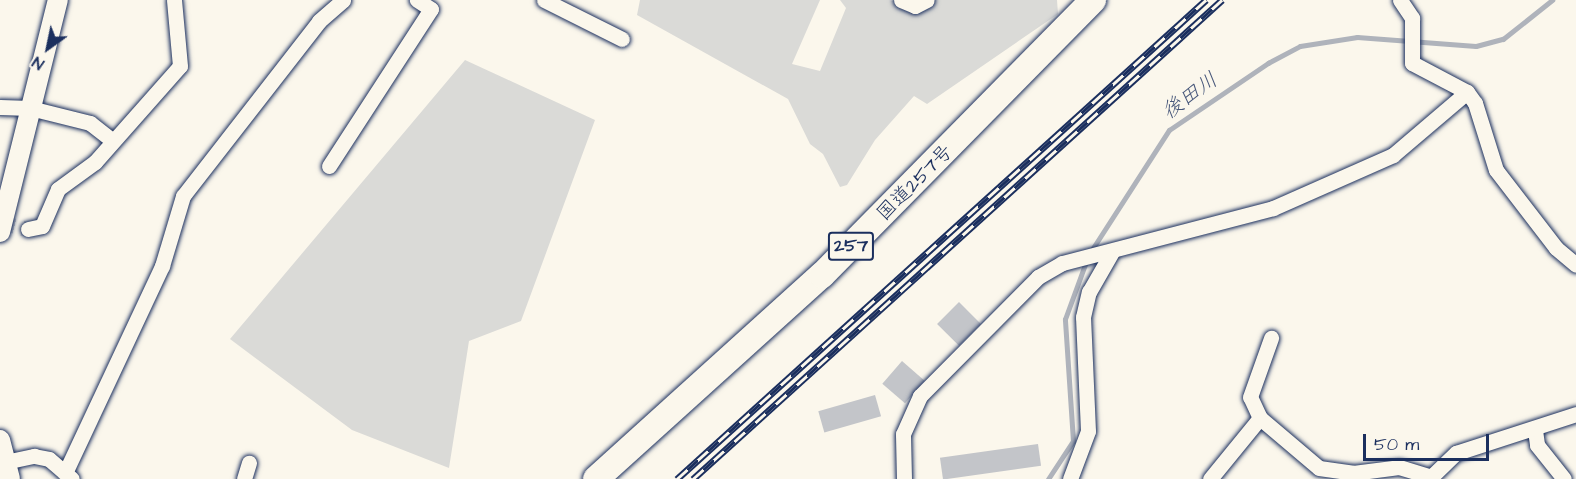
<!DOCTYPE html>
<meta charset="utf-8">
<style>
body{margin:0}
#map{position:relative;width:1576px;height:479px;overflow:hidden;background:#fbf7ec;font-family:"Architects Daughter","Klee One",sans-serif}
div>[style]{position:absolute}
.green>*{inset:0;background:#dadad7}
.stream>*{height:5px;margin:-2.5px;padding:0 2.5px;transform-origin:2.5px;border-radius:2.5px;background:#afb3bb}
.building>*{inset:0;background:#c3c5c9;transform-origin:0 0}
.minor-tunnel>*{height:15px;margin-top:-7.5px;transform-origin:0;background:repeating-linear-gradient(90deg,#cecfd0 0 15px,transparent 0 23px)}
.roads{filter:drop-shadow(0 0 2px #1b2f5e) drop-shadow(0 0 2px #1b2f5e)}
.minor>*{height:15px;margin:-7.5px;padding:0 7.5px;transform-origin:7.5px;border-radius:7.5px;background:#fbf7ec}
.tertiary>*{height:20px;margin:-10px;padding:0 10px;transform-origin:10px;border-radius:10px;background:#fbf7ec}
.trunk>*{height:26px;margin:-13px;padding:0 13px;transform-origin:13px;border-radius:13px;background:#fbf7ec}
.rail>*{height:7px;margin-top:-3.5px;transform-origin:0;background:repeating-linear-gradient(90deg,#fbf7ec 0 14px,#1b2f5e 0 28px);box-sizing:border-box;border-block:2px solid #1b2f5e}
span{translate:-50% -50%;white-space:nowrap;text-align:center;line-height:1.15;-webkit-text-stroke:5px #fbf7ec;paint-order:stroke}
.shield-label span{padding:2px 4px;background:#fbf7ec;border:2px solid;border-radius:4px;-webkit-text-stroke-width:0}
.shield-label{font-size:18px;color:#1b2f5e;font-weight:700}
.street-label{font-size:20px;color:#1b2f5e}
.water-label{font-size:21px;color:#47577a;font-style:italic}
.north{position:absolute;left:18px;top:18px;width:60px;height:60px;-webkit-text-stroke:4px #fbf7ec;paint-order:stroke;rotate:213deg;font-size:16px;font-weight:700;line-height:24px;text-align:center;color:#1b2f5e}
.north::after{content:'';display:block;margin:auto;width:21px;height:27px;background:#1b2f5e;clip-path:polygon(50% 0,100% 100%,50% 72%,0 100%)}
.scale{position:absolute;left:1363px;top:434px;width:126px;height:27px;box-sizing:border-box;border:3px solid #1b2f5e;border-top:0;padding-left:8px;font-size:18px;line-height:21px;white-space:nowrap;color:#1b2f5e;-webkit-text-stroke:4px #fbf7ec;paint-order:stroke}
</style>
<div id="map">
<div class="green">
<i style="clip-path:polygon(640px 0,820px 0,792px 64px,820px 71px,846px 8px,840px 0,890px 0,925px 11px,933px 0,1057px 0,1058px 14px,927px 104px,914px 96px,875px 140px,847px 185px,840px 187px,823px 154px,810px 144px,788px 99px,637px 15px)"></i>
<i style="clip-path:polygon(465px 60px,595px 120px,521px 321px,469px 341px,449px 468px,352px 430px,230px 339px)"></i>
</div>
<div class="stream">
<i style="left:1091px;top:251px;width:144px;rotate:-57.2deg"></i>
<i style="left:1169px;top:130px;width:120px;rotate:-34.1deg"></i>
<i style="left:1268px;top:63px;width:36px;rotate:-28deg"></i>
<i style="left:1300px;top:46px;width:58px;rotate:-9deg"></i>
<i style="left:1357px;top:37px;width:119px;rotate:4.3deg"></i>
<i style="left:1476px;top:46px;width:28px;rotate:-15deg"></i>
<i style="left:1503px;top:39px;width:63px;rotate:-38.5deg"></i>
<i style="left:1048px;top:479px;width:45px;rotate:-56.7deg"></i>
<i style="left:1073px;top:441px;width:122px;rotate:-93.8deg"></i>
<i style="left:1065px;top:319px;width:64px;rotate:-69.9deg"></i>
</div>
<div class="building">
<i style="left:959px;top:302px;width:31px;height:31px;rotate:45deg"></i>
<i style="left:902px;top:361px;width:30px;height:30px;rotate:41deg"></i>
<i style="left:875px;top:395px;width:22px;height:59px;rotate:74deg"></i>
<i style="left:1038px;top:444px;width:22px;height:99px;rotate:82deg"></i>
</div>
<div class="minor-tunnel">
<i style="left:0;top:222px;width:29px;rotate:14deg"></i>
</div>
<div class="roads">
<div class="minor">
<i style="left:544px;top:0;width:87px;rotate:26.6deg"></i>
<i style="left:901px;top:0;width:15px;rotate:23deg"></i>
<i style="left:915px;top:6px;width:13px;rotate:-27deg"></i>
<i style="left:1400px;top:0;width:22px;rotate:56deg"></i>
<i style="left:1412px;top:18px;width:45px;rotate:90deg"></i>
<i style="left:1412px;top:63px;width:62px;rotate:27.8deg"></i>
<i style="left:1467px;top:92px;width:14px;rotate:54deg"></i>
<i style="left:1475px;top:103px;width:70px;rotate:72.6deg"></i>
<i style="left:1496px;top:170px;width:98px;rotate:52.4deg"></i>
<i style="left:1556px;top:248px;width:26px;rotate:40deg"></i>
<i style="left:0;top:107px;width:30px;rotate:2deg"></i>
<i style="left:30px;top:108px;width:62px;rotate:14deg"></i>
<i style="left:90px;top:123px;width:29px;rotate:38deg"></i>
<i style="left:329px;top:166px;width:187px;rotate:-57deg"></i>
<i style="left:431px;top:9px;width:17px;rotate:-147deg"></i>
<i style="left:28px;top:229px;width:14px;rotate:-12deg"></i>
<i style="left:42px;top:226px;width:40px;rotate:-66.6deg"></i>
<i style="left:58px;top:189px;width:46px;rotate:-36.1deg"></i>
<i style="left:95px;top:162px;width:128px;rotate:-48.5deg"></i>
<i style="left:180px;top:66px;width:66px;rotate:-95.2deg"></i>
<i style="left:1260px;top:418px;width:23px;rotate:-115deg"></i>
<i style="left:1250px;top:397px;width:63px;rotate:-70.4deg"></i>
<i style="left:1535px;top:430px;width:15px;rotate:82deg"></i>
<i style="left:1537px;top:445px;width:43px;rotate:51.5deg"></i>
<i style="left:5px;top:462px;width:30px;rotate:-12deg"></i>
<i style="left:34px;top:456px;width:15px;rotate:11deg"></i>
<i style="left:49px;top:459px;width:30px;rotate:41deg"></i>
<i style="left:65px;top:473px;width:229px;rotate:-64.9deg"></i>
<i style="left:162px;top:266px;width:73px;rotate:-73.3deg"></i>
<i style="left:183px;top:196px;width:222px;rotate:-52.1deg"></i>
<i style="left:319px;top:21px;width:32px;rotate:-41deg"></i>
<i style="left:244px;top:479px;width:17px;rotate:-73deg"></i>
<i style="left:904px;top:479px;width:45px;rotate:-91.3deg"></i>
<i style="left:903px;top:434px;width:42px;rotate:-65.9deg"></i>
<i style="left:920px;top:396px;width:168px;rotate:-45.2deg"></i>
<i style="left:1038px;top:277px;width:28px;rotate:-30deg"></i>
<i style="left:1062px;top:263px;width:218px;rotate:-14.6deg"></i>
<i style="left:1273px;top:208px;width:131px;rotate:-23.8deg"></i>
<i style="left:1393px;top:155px;width:97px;rotate:-40.4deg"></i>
<i style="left:1070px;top:479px;width:51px;rotate:-69.4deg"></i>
<i style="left:1088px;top:431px;width:114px;rotate:-92.5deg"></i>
<i style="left:1083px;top:317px;width:26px;rotate:-77deg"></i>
<i style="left:1089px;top:292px;width:46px;rotate:-60.1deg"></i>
<i style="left:1210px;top:479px;width:79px;rotate:-50.7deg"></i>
<i style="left:1260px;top:418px;width:77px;rotate:40.3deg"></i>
<i style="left:1319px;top:468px;width:34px;rotate:8deg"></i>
<i style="left:1353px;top:473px;width:46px;rotate:-7.4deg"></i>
<i style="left:1399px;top:467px;width:34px;rotate:17deg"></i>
<i style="left:1431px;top:477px;width:35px;rotate:-44deg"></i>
<i style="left:1456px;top:453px;width:126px;rotate:-18deg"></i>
</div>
<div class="tertiary">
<i style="left:0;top:232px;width:239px;rotate:-76deg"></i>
<i style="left:0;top:440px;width:40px;rotate:75.6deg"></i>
</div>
<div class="trunk">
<i style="left:596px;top:479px;width:304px;rotate:-42.1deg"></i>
<i style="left:822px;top:275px;width:386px;rotate:-45.4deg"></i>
</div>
</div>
<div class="rail">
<i style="left:677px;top:479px;width:714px;rotate:-42.16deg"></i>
<i style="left:693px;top:479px;width:714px;rotate:-42.16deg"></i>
</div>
<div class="shield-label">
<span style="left:851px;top:246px">257</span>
</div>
<div class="street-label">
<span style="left:915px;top:183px;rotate:-45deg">国道257号</span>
</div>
<div class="water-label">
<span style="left:1190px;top:96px;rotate:-36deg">後田川</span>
</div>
<div class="north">N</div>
<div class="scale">50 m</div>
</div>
